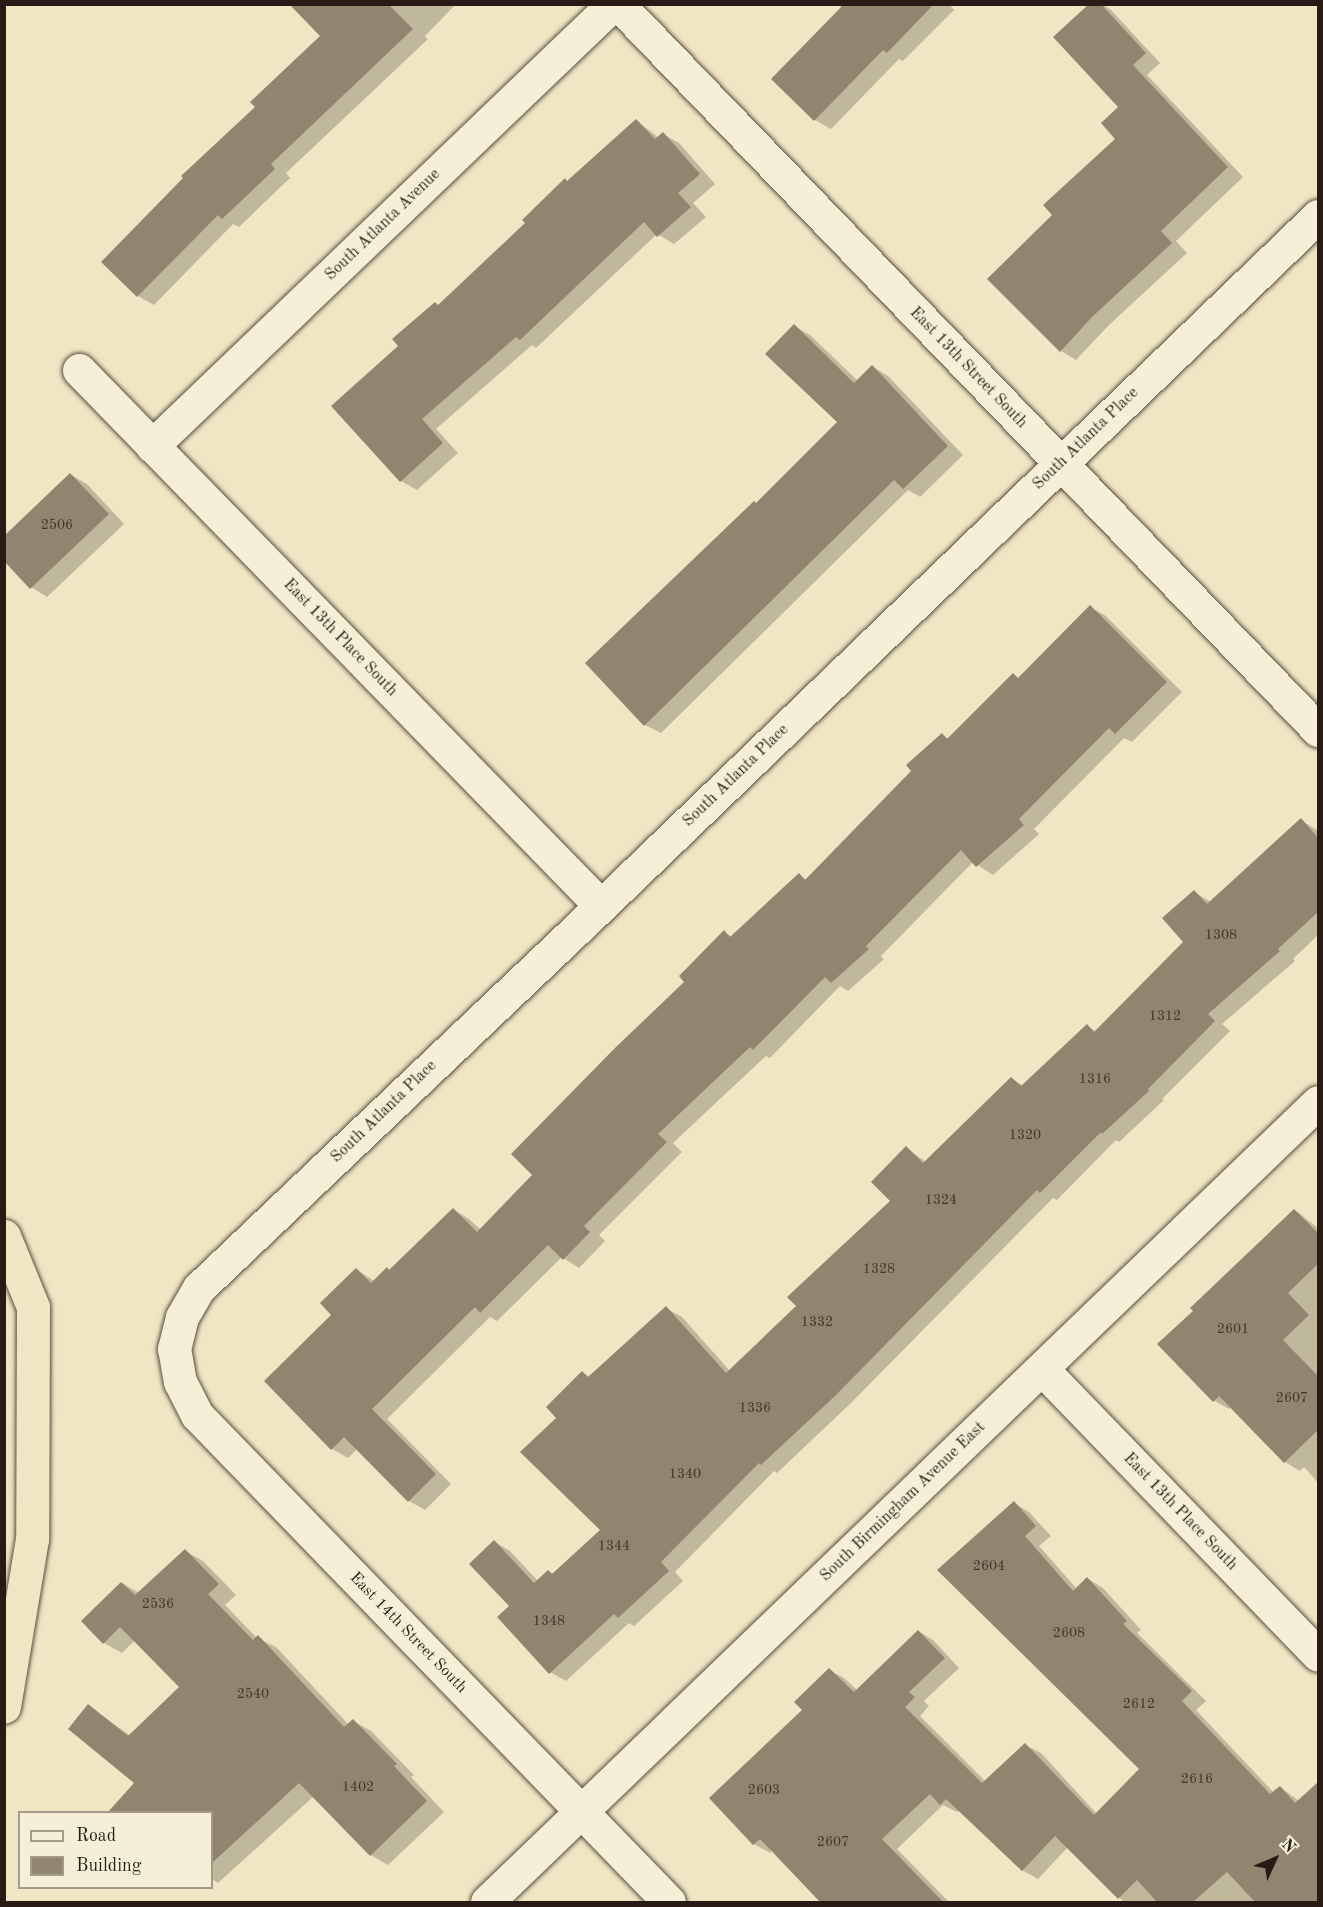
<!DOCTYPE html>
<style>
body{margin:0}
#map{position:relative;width:1323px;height:1907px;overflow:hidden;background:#f1e6c3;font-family:"Old Standard TT",serif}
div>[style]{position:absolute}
.shadow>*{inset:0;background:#0003}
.building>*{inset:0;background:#918570}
.roads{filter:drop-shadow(0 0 2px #5a4e41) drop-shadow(0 0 2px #5a4e41)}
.minor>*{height:33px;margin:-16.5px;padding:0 16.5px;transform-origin:16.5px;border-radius:16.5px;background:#f6efd8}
.highway>*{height:33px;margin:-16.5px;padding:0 16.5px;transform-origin:16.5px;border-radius:16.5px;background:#f1e6c3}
span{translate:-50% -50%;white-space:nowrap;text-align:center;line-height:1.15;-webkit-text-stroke:6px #f6efd8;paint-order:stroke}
.number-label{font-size:14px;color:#42362c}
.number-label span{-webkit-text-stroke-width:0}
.street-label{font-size:16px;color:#281b16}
.frame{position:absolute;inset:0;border:6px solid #281b16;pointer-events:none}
.legend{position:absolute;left:18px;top:1811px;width:195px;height:78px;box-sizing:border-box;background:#f6efd8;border:2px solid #a49a8a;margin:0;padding:8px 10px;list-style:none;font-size:18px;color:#281b16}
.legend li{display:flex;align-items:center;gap:12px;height:30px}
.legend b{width:30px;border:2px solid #a49a8a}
.north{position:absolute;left:1245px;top:1829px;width:60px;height:60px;-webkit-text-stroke:4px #f6efd8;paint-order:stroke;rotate:46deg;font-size:16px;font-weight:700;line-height:24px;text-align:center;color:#281b16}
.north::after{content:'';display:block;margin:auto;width:21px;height:27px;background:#281b16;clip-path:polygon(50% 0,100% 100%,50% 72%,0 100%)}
</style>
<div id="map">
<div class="shadow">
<i style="clip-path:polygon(322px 4px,456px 4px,425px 36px,428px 39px,286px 173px,290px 178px,239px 227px,233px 224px,154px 305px,138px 296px,257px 107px,323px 36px)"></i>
<i style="clip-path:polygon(838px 4px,949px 4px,954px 10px,903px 61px,899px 59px,831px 129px,815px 120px,842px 8px)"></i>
<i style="clip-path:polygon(1091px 4px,1102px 4px,1111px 10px,1160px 63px,1147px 75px,1243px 177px,1176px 241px,1187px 253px,1108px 326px,1076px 360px,1061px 351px,1054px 215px,1117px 139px,1120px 107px)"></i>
<i style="clip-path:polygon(637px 121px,659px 138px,663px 134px,679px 143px,715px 184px,693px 203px,706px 217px,674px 244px,657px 234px,536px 348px,532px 345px,436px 429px,458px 453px,417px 490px,401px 481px,400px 346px,568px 182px)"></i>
<i style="clip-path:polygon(794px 326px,810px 335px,858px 381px,873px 367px,888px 376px,963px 455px,920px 497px,908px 490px,661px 733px,645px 725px,757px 504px,839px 422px)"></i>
<i style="clip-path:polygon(71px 475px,87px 484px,124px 524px,47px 597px,31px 587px)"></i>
<i style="clip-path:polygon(1090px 607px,1106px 616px,1182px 692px,1132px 742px,1124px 738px,1034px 829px,1039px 834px,993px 875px,973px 862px,881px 956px,884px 959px,848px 991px,840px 986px,770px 1058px,766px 1056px,673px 1143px,682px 1152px,599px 1235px,605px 1241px,579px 1268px,562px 1257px,497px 1321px,490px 1317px,387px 1419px,451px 1484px,425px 1510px,409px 1501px,357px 1449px,348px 1458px,332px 1449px,333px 1315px,356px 1269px,374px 1281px,390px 1271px,454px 1210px,469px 1219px,481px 1230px,534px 1175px,724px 932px,732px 937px,799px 875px,807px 880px,913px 771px,942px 734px,949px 739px,1019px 679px)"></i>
<i style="clip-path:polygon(1301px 820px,1318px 831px,1318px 935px,1293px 959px,1295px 961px,1222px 1024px,1230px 1031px,1162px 1099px,1164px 1100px,1119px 1142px,1116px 1140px,1057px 1200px,1053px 1198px,850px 1404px,777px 1473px,774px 1471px,675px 1572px,683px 1581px,634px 1626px,629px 1623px,566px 1681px,550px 1672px,512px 1606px,495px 1542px,510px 1551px,538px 1581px,548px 1571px,554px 1574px,602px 1530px,558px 1418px,583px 1373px,590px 1377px,666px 1308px,682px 1317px,730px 1371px,798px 1306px,892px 1201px,906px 1148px,926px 1162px,1011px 1079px,1024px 1086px,1087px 1026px,1097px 1032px,1185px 942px,1194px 892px,1211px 902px)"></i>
<i style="clip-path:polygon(1295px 1210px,1318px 1228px,1318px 1483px,1304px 1467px,1300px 1471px,1285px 1462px,1231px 1407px,1229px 1409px,1213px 1400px,1195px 1311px)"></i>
<i style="clip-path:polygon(1014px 1503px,1029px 1512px,1051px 1536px,1039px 1546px,1077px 1589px,1088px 1579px,1103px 1588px,1141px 1630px,1137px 1633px,1206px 1701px,1196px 1710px,1274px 1793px,1280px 1787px,1299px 1801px,1305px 1796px,1318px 1804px,1318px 1902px,1124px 1902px,1068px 1847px,1038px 1879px,1022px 1870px,959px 1809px,957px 1812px,943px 1805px,897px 1849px,949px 1902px,822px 1902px,772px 1850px,770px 1853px,754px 1844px,804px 1710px,829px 1670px,844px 1678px,857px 1690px,918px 1631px,933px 1640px,959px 1668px,924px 1701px,929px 1706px,920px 1716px,986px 1782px,1025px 1745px,1041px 1753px,1097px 1814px,1141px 1769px,939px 1570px)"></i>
<i style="clip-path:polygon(185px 1551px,203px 1561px,236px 1595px,225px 1605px,257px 1638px,276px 1647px,349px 1725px,353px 1721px,371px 1731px,414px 1775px,411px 1777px,444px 1812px,388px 1865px,371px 1855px,314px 1796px,218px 1883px,212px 1879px,212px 1812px,146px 1812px,128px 1793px,136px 1783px,88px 1706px,131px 1736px,181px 1687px,135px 1640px,122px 1653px,104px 1643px,122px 1583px,139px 1593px)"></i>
</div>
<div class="building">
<i style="clip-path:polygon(289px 4px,388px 4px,413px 29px,271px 164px,275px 169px,222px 219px,218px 215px,137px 297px,101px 262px,183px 178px,181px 176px,255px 107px,250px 102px,320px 36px)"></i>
<i style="clip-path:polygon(844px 4px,934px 4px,887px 53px,883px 50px,814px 121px,771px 79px)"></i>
<i style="clip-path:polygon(1089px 4px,1101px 4px,1146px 53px,1133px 65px,1228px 167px,1161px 231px,1172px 243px,1092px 317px,1060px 352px,987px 279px,1052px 215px,1043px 205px,1115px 139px,1101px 123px,1118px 107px,1053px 37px)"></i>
<i style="clip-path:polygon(636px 119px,655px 139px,663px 132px,700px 174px,678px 193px,691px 207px,657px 237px,644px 222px,520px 340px,516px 337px,422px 419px,443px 443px,400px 482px,331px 406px,398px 346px,392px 339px,435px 302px,438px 305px,525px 223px,522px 220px,565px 178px,567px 181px)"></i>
<i style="clip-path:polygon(794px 324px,854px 383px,872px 365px,948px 446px,903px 489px,894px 480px,644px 726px,585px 663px,754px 501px,756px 503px,837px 422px,765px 354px)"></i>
<i style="clip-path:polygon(70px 473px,109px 514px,30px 589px,4px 561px,4px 536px)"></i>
<i style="clip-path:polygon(1090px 605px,1167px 682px,1115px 734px,1109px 728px,1019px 819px,1024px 825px,976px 867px,961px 850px,866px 946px,869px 949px,831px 983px,825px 977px,753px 1050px,750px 1047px,658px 1134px,667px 1142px,584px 1226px,590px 1232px,563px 1260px,548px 1245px,480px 1313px,475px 1307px,372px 1409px,436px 1474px,408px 1502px,344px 1437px,331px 1450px,264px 1381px,331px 1315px,320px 1303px,356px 1268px,371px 1283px,387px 1267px,389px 1270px,453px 1208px,477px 1232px,532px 1175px,511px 1154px,615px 1048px,684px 982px,679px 976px,724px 930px,730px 937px,799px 873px,805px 880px,911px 771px,906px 765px,942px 733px,947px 739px,1013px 673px,1018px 678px)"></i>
<i style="clip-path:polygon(1301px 818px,1318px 838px,1318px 912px,1278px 949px,1280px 951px,1208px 1014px,1215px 1021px,1148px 1089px,1149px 1091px,1102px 1134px,1101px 1132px,1040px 1193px,1037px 1190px,835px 1396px,761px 1465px,759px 1463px,661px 1562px,669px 1571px,618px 1618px,614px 1614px,549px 1674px,497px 1617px,509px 1606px,469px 1564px,494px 1540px,534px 1583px,548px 1570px,552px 1574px,600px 1530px,520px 1452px,556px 1418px,546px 1407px,582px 1371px,588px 1377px,666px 1306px,726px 1373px,796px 1306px,787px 1297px,890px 1201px,871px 1182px,906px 1146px,923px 1163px,1011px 1077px,1021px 1086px,1087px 1024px,1094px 1032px,1183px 942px,1162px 918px,1194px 890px,1207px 904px)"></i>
<i style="clip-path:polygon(1294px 1209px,1318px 1233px,1318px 1264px,1288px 1293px,1309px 1315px,1283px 1340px,1318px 1376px,1318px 1430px,1284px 1463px,1219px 1396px,1213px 1402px,1157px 1344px,1193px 1311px,1190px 1308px)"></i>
<i style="clip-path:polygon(1014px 1501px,1036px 1526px,1025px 1536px,1073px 1591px,1087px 1577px,1127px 1621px,1123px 1624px,1192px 1691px,1182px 1701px,1270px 1794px,1280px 1786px,1295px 1803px,1318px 1782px,1318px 1902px,1255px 1902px,1227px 1872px,1193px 1902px,1157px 1902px,1137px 1880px,1118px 1899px,1055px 1836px,1022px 1871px,946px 1799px,940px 1805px,930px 1794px,882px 1839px,943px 1902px,820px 1902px,760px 1839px,753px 1845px,709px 1798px,802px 1710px,794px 1702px,829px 1668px,854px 1692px,918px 1630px,945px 1658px,909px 1692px,915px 1697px,905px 1707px,982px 1783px,1025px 1743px,1094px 1815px,1139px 1769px,937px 1570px)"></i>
<i style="clip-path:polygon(185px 1549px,219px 1584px,208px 1594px,253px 1640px,258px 1635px,344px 1727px,353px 1719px,397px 1764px,394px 1766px,427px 1801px,370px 1856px,299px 1783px,212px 1863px,212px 1812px,108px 1812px,134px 1783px,68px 1729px,88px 1704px,128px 1736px,179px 1687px,120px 1627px,103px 1644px,81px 1621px,121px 1582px,135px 1595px)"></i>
</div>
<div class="roads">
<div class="minor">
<i style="left:618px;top:4px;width:1009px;rotate:46.04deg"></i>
<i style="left:79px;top:370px;width:748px;rotate:45.76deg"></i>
<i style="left:152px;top:446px;width:639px;rotate:-43.79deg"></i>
<i style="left:1042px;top:1369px;width:397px;rotate:46deg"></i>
<i style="left:487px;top:1902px;width:1153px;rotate:-43.91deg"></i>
<i style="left:669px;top:1902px;width:678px;rotate:-134.1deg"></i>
<i style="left:197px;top:1415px;width:37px;rotate:-117deg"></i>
<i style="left:180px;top:1382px;width:34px;rotate:-100deg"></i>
<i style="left:174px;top:1349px;width:33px;rotate:-76deg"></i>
<i style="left:182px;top:1317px;width:34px;rotate:-60deg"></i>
<i style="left:199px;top:1288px;width:555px;rotate:-43.54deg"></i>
<i style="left:601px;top:906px;width:995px;rotate:-43.9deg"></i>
</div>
<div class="highway">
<i style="left:4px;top:1236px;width:77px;rotate:67.8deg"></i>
<i style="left:33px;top:1307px;width:232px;rotate:90.2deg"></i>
<i style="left:32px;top:1539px;width:170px;rotate:99.5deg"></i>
</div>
</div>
<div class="number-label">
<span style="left:57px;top:525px">2506</span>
<span style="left:1221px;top:935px">1308</span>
<span style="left:1165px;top:1016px">1312</span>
<span style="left:1095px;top:1079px">1316</span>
<span style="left:1025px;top:1135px">1320</span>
<span style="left:941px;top:1200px">1324</span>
<span style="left:879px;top:1269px">1328</span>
<span style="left:817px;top:1322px">1332</span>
<span style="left:1233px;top:1329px">2601</span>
<span style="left:1292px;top:1398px">2607</span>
<span style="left:755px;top:1408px">1336</span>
<span style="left:685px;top:1474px">1340</span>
<span style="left:614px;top:1546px">1344</span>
<span style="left:989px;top:1566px">2604</span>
<span style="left:158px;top:1604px">2536</span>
<span style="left:549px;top:1621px">1348</span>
<span style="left:1069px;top:1633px">2608</span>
<span style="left:253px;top:1694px">2540</span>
<span style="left:1139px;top:1704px">2612</span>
<span style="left:1197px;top:1779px">2616</span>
<span style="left:358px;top:1787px">1402</span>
<span style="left:764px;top:1790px">2603</span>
<span style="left:833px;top:1842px">2607</span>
</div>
<div class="street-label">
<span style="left:383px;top:225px;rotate:-44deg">South Atlanta Avenue</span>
<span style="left:968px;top:368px;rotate:46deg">East 13th Street South</span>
<span style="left:1086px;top:439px;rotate:-44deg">South Atlanta Place</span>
<span style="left:340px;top:638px;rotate:46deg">East 13th Place South</span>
<span style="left:736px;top:776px;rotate:-44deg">South Atlanta Place</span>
<span style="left:384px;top:1112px;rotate:-44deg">South Atlanta Place</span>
<span style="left:903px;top:1502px;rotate:-44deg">South Birmingham Avenue East</span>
<span style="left:1180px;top:1512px;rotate:46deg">East 13th Place South</span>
<span style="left:408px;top:1633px;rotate:46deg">East 14th Street South</span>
</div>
<div class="frame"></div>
<ul class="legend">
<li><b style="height:8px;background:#f6efd8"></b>Road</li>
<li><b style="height:16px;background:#918570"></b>Building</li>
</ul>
<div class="north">N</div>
</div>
